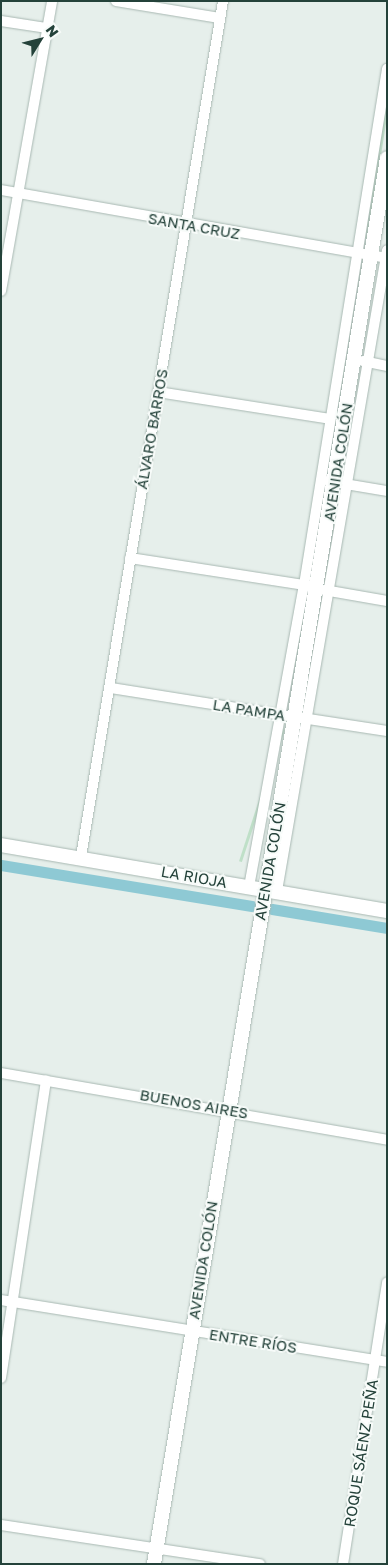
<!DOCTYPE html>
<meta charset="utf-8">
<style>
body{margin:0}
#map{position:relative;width:388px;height:1565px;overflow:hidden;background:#e6efeb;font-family:"Golos Text",sans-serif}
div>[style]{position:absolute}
.green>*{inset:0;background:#bfe0c8;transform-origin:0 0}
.canal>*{height:11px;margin:-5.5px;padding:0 5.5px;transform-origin:5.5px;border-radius:5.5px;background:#8ec9d4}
.roads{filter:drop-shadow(0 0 1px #a8b8b2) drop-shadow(0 0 1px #a8b8b2)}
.street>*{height:10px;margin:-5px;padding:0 5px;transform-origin:5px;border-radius:5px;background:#fff}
.secondary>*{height:14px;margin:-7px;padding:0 7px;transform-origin:7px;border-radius:7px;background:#fff}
span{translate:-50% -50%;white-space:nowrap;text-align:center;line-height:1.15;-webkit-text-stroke:4px #f7fbf9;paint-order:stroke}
.street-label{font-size:15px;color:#24423a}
.frame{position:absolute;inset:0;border:2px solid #24423a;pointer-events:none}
.north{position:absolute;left:15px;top:15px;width:50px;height:50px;-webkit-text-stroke:4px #f7fbf9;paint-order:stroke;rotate:54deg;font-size:14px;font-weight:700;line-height:20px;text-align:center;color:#24423a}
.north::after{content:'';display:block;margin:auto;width:18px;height:22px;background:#24423a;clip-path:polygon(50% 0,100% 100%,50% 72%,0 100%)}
</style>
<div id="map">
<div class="green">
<i style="clip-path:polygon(387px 97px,387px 117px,368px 238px,365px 238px)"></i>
<i style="left:282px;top:729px;width:3px;height:139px;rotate:18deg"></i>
</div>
<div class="canal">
<i style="left:1px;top:865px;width:254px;rotate:9.3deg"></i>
<i style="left:272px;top:909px;width:117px;rotate:9.4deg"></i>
</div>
<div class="roads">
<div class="street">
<i style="left:116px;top:1px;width:105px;rotate:9.3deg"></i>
<i style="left:1px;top:21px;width:47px;rotate:8.7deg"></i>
<i style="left:1px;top:190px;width:392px;rotate:10deg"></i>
<i style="left:1px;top:291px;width:294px;rotate:-80deg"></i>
<i style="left:363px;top:361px;width:25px;rotate:12deg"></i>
<i style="left:158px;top:392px;width:174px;rotate:8.9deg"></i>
<i style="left:327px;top:481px;width:61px;rotate:9.5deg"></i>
<i style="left:130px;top:558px;width:182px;rotate:8.8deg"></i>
<i style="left:324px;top:590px;width:64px;rotate:9.9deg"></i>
<i style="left:111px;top:688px;width:178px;rotate:9deg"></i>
<i style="left:302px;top:718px;width:86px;rotate:8.7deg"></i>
<i style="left:81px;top:857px;width:868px;rotate:-80.58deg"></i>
<i style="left:249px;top:887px;width:307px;rotate:-79.7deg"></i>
<i style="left:304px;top:585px;width:523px;rotate:-80.86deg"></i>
<i style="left:277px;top:891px;width:650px;rotate:-80.26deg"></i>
<i style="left:1px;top:1073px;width:392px;rotate:9.8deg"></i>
<i style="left:1px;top:1300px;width:391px;rotate:9.1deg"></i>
<i style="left:1px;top:1378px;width:301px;rotate:-81.4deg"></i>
<i style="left:1px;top:1525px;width:262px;rotate:8.6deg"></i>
<i style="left:343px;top:1564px;width:285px;rotate:-81.1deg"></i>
</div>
<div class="secondary">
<i style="left:1px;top:845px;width:392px;rotate:9.7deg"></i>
<i style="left:154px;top:1564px;width:1425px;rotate:-80.59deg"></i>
</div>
</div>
<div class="street-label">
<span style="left:194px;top:226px;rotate:10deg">SANTA CRUZ</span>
<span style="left:152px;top:429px;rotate:-80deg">ÁLVARO BARROS</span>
<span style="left:338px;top:462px;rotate:-81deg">AVENIDA COLÓN</span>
<span style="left:249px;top:710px;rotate:9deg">LA PAMPA</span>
<span style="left:270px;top:861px;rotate:-80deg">AVENIDA COLÓN</span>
<span style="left:194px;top:877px;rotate:10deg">LA RIOJA</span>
<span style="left:194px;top:1104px;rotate:10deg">BUENOS AIRES</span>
<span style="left:203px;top:1260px;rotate:-81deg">AVENIDA COLÓN</span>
<span style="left:253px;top:1341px;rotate:9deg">ENTRE RÍOS</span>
<span style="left:361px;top:1453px;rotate:-81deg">ROQUE SÁENZ PEÑA</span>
</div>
<div class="frame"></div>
<div class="north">N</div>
</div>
